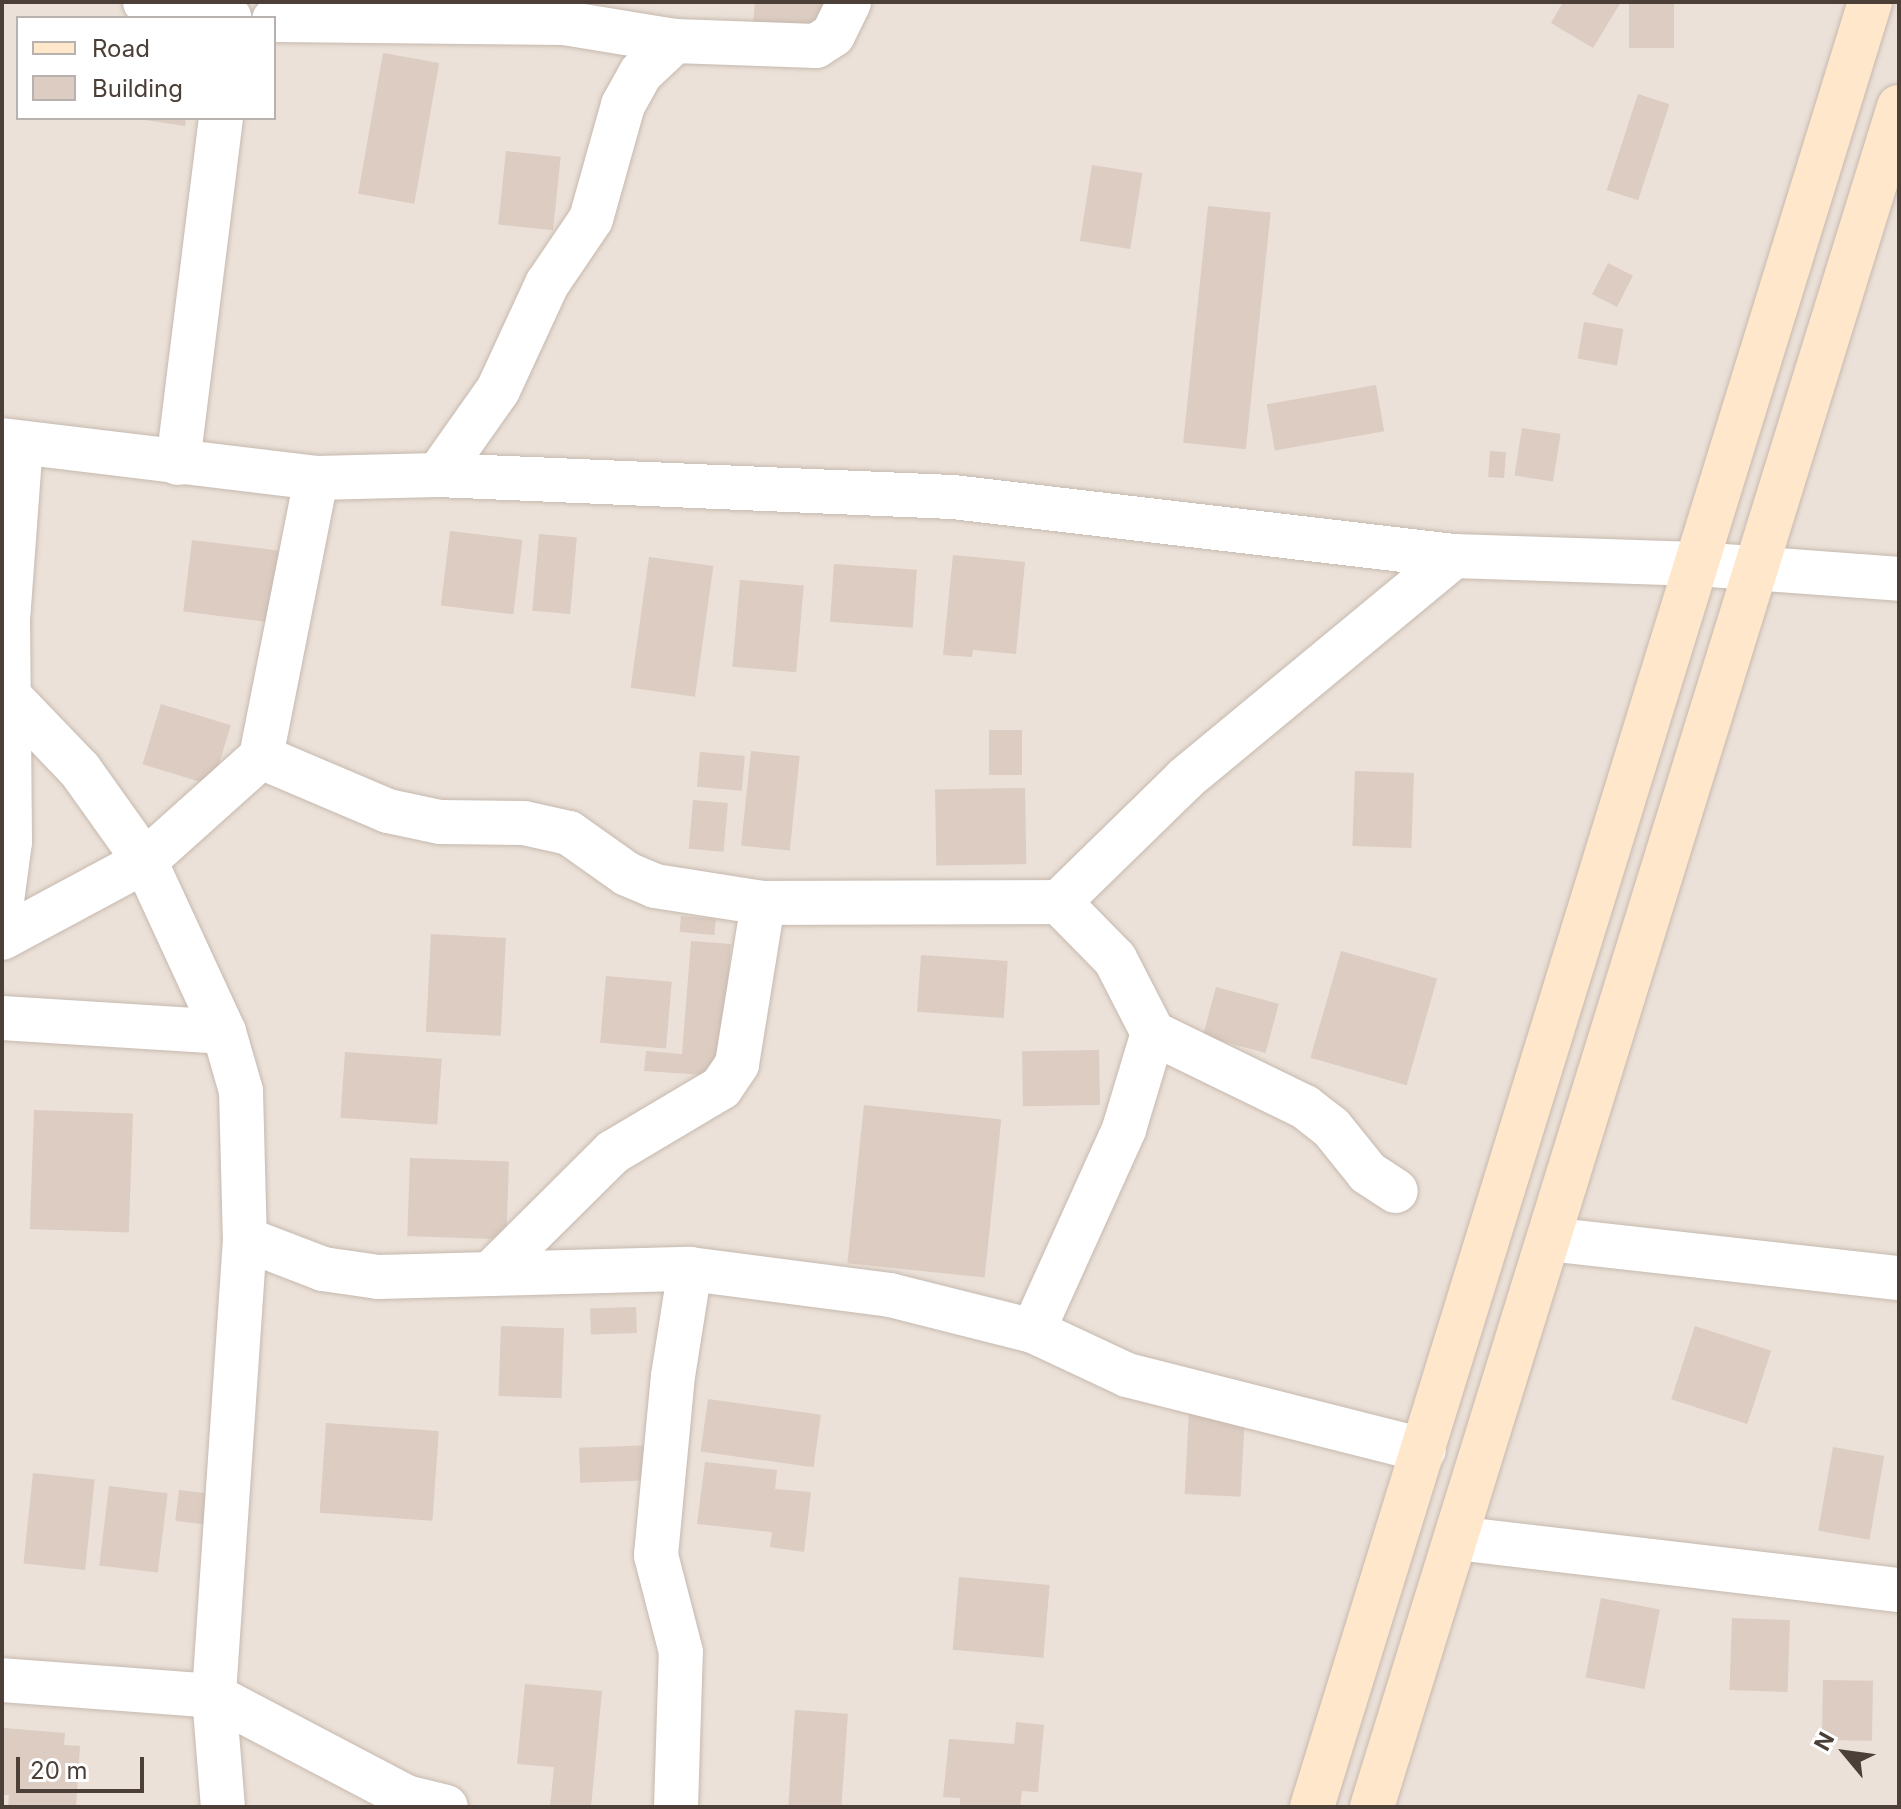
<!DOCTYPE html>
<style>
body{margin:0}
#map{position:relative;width:1901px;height:1809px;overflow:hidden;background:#f6f0eb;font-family:Inter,sans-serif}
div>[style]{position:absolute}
.residential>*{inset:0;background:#ebe1d8}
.building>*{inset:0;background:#dcccc2;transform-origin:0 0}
.roads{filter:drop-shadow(0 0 2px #c6b9af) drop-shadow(0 0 2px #c6b9af)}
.street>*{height:44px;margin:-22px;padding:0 22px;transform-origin:22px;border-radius:22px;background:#fff}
.secondary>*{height:44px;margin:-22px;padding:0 22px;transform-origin:22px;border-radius:22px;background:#ffe7cc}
span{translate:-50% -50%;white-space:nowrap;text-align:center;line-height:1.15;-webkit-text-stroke:8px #fff;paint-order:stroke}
.frame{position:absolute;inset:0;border:4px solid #4c3f38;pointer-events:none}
.legend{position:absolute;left:16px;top:16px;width:260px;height:104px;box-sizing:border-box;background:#fff;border:2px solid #b7b2af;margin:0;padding:10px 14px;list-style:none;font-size:24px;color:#4c3f38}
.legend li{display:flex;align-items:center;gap:16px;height:40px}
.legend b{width:40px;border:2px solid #b7b2af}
.north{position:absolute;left:1805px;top:1713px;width:80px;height:80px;-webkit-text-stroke:6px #fff;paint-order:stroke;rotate:299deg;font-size:22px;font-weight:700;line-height:32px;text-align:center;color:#4c3f38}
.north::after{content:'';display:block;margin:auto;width:28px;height:36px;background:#4c3f38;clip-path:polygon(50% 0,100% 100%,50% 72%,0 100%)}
.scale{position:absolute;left:16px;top:1757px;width:128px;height:36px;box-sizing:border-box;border:4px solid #4c3f38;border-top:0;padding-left:10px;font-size:24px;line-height:28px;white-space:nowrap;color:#4c3f38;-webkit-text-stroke:6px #fff;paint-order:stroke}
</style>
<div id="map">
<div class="residential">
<i style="clip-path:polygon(evenodd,2px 2px,1899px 2px,1899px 1807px,2px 1807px,2px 2px,18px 18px,274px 18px,274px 118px,18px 118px,18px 18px)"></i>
</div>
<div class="building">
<i style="clip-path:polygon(755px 2px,826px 2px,823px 31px,753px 24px)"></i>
<i style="clip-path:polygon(1563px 2px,1621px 2px,1593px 48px,1551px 23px)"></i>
<i style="left:1629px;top:2px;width:45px;height:46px"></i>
<i style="left:383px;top:53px;width:57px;height:143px;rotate:10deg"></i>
<i style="left:1638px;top:94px;width:33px;height:101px;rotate:18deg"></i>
<i style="clip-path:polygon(132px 118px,186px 118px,185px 126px)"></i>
<i style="left:506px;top:151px;width:55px;height:74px;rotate:6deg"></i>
<i style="left:1092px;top:165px;width:51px;height:77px;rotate:9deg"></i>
<i style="left:1208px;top:206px;width:63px;height:238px;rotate:6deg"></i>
<i style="left:1608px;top:263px;width:28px;height:35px;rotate:27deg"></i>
<i style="left:1584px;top:322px;width:40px;height:37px;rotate:10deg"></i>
<i style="left:1376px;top:385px;width:47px;height:111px;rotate:80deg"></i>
<i style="left:1522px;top:428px;width:39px;height:48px;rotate:9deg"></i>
<i style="left:1490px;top:451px;width:16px;height:26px;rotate:4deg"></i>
<i style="left:450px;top:531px;width:73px;height:75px;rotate:7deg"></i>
<i style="left:539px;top:534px;width:38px;height:77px;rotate:5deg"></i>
<i style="left:192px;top:540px;width:95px;height:72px;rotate:7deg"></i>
<i style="clip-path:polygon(953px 555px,1025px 562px,1016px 654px,973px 650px,972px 657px,943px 655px)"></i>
<i style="left:649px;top:557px;width:65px;height:132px;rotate:8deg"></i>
<i style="left:834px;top:564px;width:83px;height:58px;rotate:4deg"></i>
<i style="left:740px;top:580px;width:64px;height:87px;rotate:5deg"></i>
<i style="left:161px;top:704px;width:73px;height:63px;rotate:17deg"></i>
<i style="left:989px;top:730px;width:33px;height:45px"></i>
<i style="left:751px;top:751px;width:49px;height:95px;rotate:6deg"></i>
<i style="left:700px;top:752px;width:45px;height:35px;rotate:5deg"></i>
<i style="left:1355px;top:771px;width:59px;height:75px;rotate:2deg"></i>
<i style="left:1025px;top:788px;width:76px;height:90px;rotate:89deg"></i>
<i style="left:693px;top:800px;width:35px;height:49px;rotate:5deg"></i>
<i style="left:681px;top:916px;width:35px;height:16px;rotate:5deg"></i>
<i style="left:431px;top:934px;width:75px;height:98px;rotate:3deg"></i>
<i style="clip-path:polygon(691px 941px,731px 944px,720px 1076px,644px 1071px,646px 1051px,682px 1054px)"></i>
<i style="left:1341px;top:951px;width:100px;height:111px;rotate:16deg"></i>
<i style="left:921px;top:955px;width:87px;height:57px;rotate:4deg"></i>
<i style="left:606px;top:976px;width:66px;height:67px;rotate:5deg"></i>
<i style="left:1216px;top:987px;width:65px;height:51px;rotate:15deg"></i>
<i style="left:1099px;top:1050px;width:55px;height:77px;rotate:89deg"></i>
<i style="left:345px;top:1052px;width:97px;height:66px;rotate:4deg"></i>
<i style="left:864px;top:1105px;width:138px;height:159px;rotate:6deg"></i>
<i style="left:34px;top:1110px;width:99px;height:119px;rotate:2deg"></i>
<i style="left:410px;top:1158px;width:99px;height:78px;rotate:2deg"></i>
<i style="left:636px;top:1307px;width:26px;height:46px;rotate:88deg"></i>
<i style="left:501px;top:1326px;width:63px;height:70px;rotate:2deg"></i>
<i style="left:1695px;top:1326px;width:80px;height:77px;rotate:18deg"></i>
<i style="left:708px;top:1399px;width:114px;height:53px;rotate:8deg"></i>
<i style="left:1189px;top:1411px;width:56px;height:83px;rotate:3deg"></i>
<i style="left:326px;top:1423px;width:113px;height:90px;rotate:4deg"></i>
<i style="left:656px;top:1445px;width:35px;height:77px;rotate:88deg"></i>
<i style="left:1833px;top:1447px;width:52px;height:85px;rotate:10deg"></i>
<i style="clip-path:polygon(705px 1462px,777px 1470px,775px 1489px,811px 1492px,804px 1552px,770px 1547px,772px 1532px,697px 1524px)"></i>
<i style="left:33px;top:1473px;width:62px;height:91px;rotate:6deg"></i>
<i style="left:109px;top:1486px;width:59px;height:80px;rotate:7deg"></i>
<i style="left:179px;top:1490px;width:43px;height:31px;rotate:7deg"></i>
<i style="left:959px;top:1577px;width:91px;height:73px;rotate:5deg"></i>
<i style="left:1601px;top:1598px;width:60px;height:81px;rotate:11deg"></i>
<i style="left:1732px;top:1618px;width:58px;height:72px;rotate:2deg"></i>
<i style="left:1823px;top:1680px;width:50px;height:60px;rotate:1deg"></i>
<i style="clip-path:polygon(525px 1684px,602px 1691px,591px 1807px,550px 1807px,554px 1767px,517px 1764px)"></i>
<i style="left:795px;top:1710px;width:53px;height:96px;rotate:4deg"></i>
<i style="clip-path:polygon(1016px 1722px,1044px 1725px,1038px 1792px,1022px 1791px,1020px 1807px,960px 1807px,960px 1798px,943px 1797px,949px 1739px,1014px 1744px)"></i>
<i style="clip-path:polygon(4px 1728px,65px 1733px,64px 1745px,80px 1746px,76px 1807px,8px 1807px,9px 1795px,2px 1795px)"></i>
</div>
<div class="roads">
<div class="street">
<i style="left:145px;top:2px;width:86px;rotate:10.7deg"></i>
<i style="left:274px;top:20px;width:290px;rotate:0.6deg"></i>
<i style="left:564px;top:23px;width:112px;rotate:9.2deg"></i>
<i style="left:675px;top:41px;width:141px;rotate:2deg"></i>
<i style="left:816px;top:46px;width:20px;rotate:-33deg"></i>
<i style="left:833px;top:35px;width:37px;rotate:-64deg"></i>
<i style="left:2px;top:440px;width:316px;rotate:6.9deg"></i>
<i style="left:316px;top:478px;width:122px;rotate:-1.4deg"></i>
<i style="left:438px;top:475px;width:515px;rotate:2.45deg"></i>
<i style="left:953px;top:497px;width:504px;rotate:6.72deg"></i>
<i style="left:1454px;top:556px;width:243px;rotate:1.9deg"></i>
<i style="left:1697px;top:564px;width:203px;rotate:4.2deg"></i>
<i style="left:178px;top:463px;width:348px;rotate:-82.9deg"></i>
<i style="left:438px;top:475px;width:104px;rotate:-54.8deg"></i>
<i style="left:498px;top:390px;width:117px;rotate:-65.2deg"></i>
<i style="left:547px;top:284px;width:78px;rotate:-55.9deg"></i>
<i style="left:591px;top:219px;width:118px;rotate:-74.3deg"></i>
<i style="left:623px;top:105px;width:37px;rotate:-61deg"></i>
<i style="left:641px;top:73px;width:47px;rotate:-43.3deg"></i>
<i style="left:8px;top:695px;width:104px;rotate:46.2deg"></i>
<i style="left:80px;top:770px;width:112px;rotate:54.5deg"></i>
<i style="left:145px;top:861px;width:188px;rotate:65.2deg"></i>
<i style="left:224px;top:1032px;width:61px;rotate:73.9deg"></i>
<i style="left:241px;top:1091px;width:148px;rotate:88.5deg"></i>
<i style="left:245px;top:1239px;width:458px;rotate:93.9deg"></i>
<i style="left:214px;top:1696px;width:111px;rotate:85.4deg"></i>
<i style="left:261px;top:757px;width:138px;rotate:23deg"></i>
<i style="left:388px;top:811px;width:53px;rotate:11.9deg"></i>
<i style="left:440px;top:822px;width:84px;rotate:0.7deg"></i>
<i style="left:524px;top:823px;width:46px;rotate:12.5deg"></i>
<i style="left:569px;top:833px;width:71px;rotate:35.3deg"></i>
<i style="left:627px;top:874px;width:30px;rotate:23deg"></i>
<i style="left:655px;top:886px;width:109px;rotate:8.9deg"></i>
<i style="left:763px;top:903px;width:296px;rotate:-0.2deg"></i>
<i style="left:1059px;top:902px;width:80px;rotate:45.5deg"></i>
<i style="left:1115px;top:959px;width:83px;rotate:62.8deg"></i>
<i style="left:1153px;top:1033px;width:169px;rotate:26deg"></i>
<i style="left:1305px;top:1107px;width:33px;rotate:38deg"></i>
<i style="left:1331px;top:1127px;width:59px;rotate:51.2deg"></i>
<i style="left:1368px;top:1173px;width:33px;rotate:33deg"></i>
<i style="left:2px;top:901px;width:60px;rotate:-82.3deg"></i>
<i style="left:10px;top:842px;width:222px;rotate:-90.5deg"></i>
<i style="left:8px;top:620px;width:177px;rotate:-85.8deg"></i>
<i style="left:1059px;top:902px;width:177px;rotate:-44.3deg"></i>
<i style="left:1186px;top:778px;width:348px;rotate:-39.6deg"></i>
<i style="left:2px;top:938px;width:162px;rotate:-28.3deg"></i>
<i style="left:145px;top:861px;width:156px;rotate:-41.9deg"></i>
<i style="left:261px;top:757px;width:284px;rotate:-78.8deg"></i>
<i style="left:2px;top:1018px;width:222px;rotate:3.6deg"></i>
<i style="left:245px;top:1239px;width:84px;rotate:21deg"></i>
<i style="left:323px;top:1269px;width:56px;rotate:8.3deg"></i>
<i style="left:378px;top:1277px;width:312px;rotate:-1.5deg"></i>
<i style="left:690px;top:1269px;width:202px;rotate:7.4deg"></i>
<i style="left:890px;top:1295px;width:147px;rotate:14.1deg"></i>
<i style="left:1033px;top:1331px;width:104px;rotate:25.1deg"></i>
<i style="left:1127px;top:1375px;width:306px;rotate:14.2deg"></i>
<i style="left:1549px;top:1239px;width:352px;rotate:6.4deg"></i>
<i style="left:491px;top:1273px;width:172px;rotate:-44.8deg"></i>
<i style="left:613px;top:1152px;width:126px;rotate:-30.7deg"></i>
<i style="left:721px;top:1088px;width:29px;rotate:-56deg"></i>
<i style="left:737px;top:1064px;width:163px;rotate:-80.8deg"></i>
<i style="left:1033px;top:1331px;width:222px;rotate:-65.7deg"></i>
<i style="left:1124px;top:1129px;width:100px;rotate:-73.2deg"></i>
<i style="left:1456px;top:1538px;width:446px;rotate:6.7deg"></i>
<i style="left:2px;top:1680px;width:213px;rotate:4.3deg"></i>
<i style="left:214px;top:1696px;width:217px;rotate:27.7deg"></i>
<i style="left:406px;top:1797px;width:41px;rotate:14deg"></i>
<i style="left:676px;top:1807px;width:155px;rotate:-88.2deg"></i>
<i style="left:681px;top:1652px;width:100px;rotate:-104.5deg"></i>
<i style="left:656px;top:1555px;width:180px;rotate:-84.6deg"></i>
<i style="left:673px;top:1376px;width:108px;rotate:-81deg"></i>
</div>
<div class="secondary">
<i style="left:1312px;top:1807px;width:1889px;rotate:-72.82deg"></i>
<i style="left:1372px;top:1807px;width:1780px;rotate:-72.78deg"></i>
</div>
</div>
<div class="frame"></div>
<ul class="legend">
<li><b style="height:10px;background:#ffe7cc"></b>Road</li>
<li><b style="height:22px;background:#dcccc2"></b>Building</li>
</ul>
<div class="north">N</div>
<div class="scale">20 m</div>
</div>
